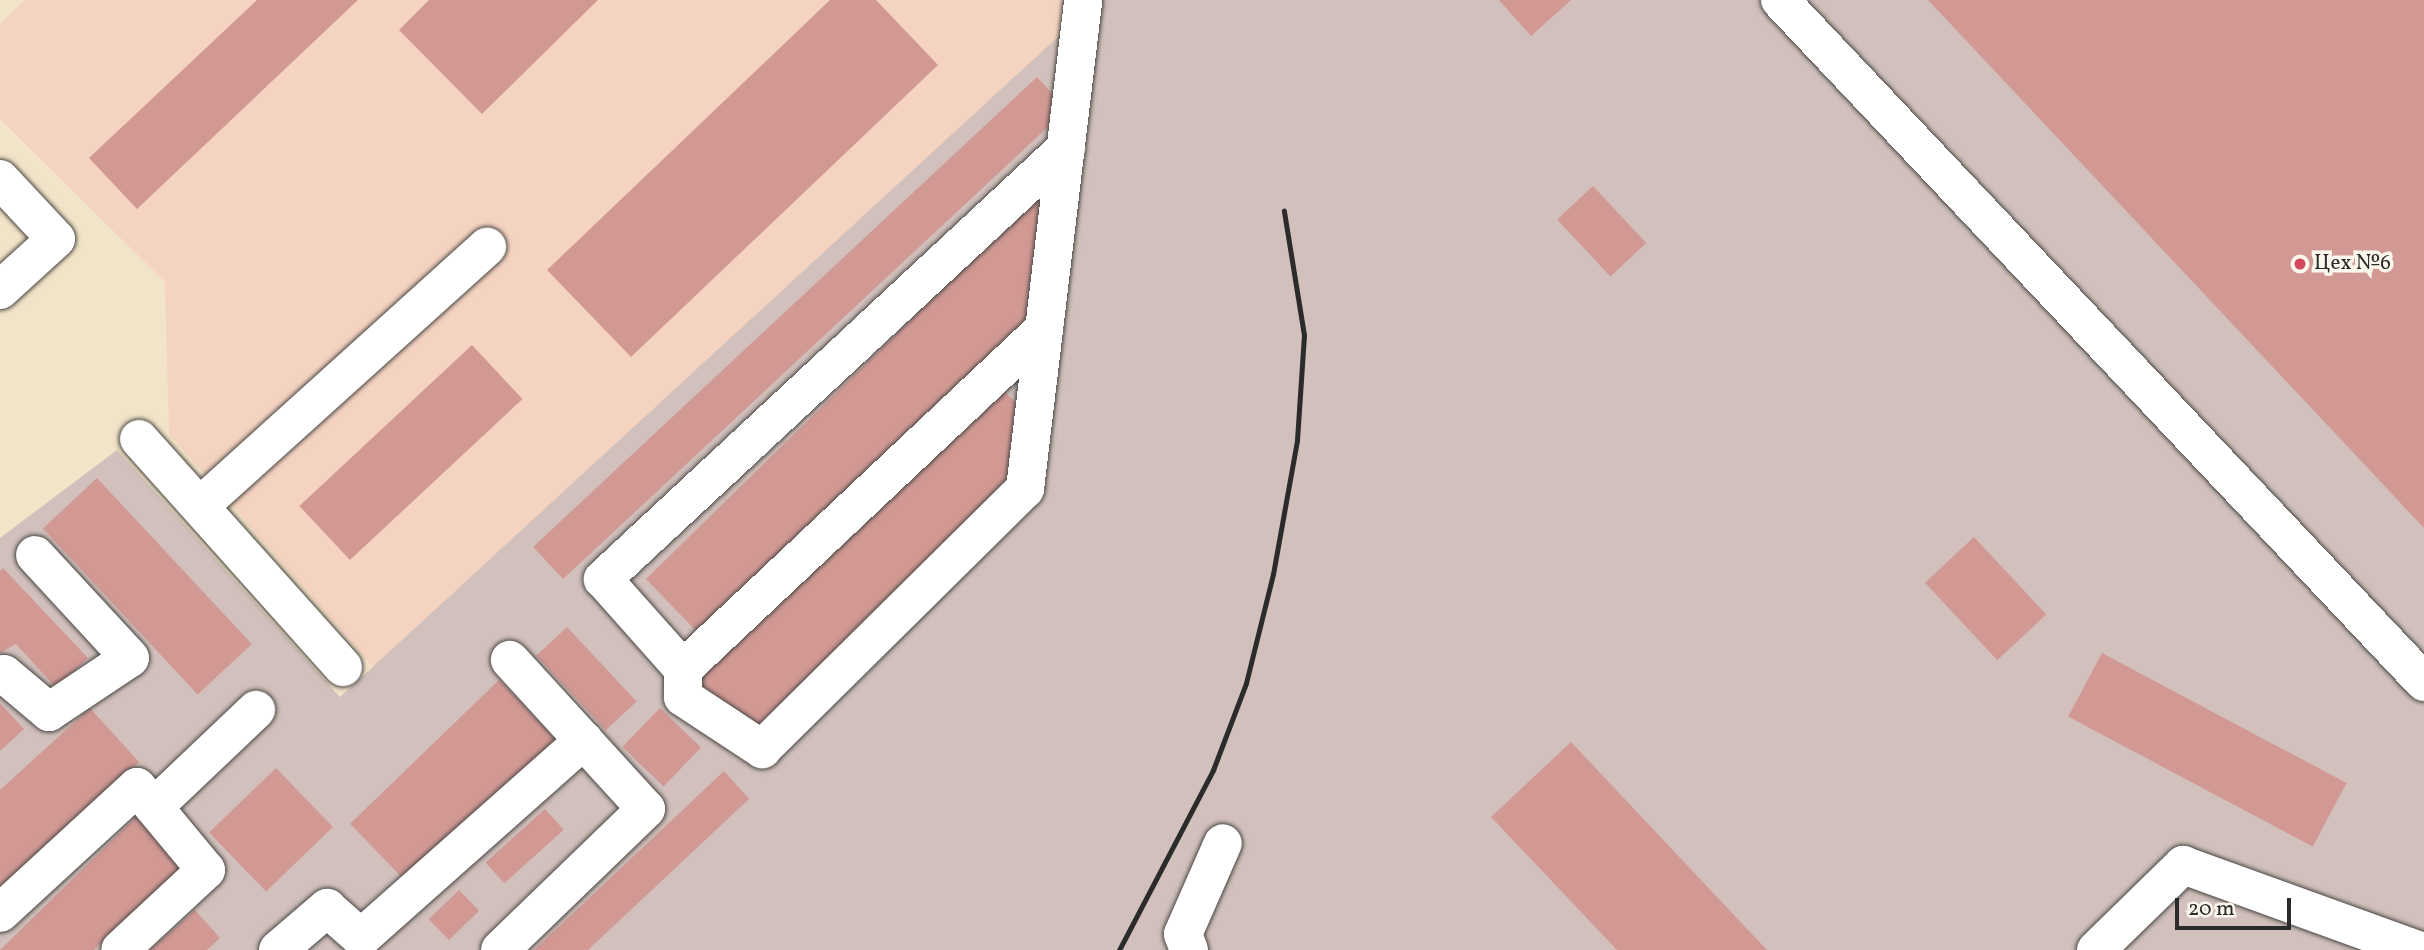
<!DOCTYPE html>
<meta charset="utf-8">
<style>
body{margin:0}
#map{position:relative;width:2424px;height:950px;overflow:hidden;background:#f2e4c8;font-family:Vollkorn,serif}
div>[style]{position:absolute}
.built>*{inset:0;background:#f5d3c1}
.industrial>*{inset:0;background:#d1c0bc}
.building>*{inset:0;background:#d29994;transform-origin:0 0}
.roads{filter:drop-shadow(0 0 2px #494743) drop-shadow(0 0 2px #494743)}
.minor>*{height:38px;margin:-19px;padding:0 19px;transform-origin:19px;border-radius:19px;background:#fff}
.rail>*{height:5px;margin:-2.5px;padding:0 2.5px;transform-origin:2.5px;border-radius:2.5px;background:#2b2b2b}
.dots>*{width:19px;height:19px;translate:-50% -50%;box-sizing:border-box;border:4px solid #fbf7ec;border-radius:50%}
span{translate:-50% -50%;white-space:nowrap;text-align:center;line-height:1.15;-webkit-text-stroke:7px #fbf7ec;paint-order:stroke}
.poi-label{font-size:21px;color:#2b2b2b}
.left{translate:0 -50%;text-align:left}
.scale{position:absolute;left:2175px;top:898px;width:116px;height:32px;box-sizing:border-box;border:4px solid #2b2b2b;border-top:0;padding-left:9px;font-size:21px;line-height:24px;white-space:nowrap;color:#2b2b2b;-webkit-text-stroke:5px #fbf7ec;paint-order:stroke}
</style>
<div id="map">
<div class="built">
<i style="clip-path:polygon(25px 0,1066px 0,1065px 31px,373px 667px,169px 434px,165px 282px,0 119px,0 24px)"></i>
</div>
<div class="industrial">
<i style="clip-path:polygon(1098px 0,2424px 0,2424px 950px,0 950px,0 538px,117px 450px,340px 697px)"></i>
</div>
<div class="building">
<i style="clip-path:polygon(257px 0,358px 0,137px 209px,89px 158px)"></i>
<i style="clip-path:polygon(429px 0,598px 0,482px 114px,399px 30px)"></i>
<i style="clip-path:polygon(830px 0,876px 0,938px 65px,631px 357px,547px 270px)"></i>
<i style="clip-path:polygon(1499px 0,1571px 0,1531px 36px)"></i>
<i style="clip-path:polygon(1928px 0,2424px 0,2424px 528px)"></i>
<i style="left:1037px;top:77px;width:44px;height:689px;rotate:47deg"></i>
<i style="left:1593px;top:186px;width:78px;height:49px;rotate:47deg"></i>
<i style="clip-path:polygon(1034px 199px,1051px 217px,1033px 314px,701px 636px,646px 579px)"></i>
<i style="left:472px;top:345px;width:74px;height:236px;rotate:47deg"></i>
<i style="clip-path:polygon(1000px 387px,1020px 407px,1012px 484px,748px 739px,694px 684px)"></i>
<i style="left:97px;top:478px;width:227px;height:74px;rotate:47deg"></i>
<i style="left:1974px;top:537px;width:106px;height:67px;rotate:47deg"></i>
<i style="clip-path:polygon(3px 568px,88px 658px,56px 688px,16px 644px,0 653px,0 571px)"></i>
<i style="left:567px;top:627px;width:102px;height:42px;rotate:47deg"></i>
<i style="left:2102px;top:653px;width:277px;height:72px;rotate:28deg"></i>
<i style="left:499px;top:680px;width:83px;height:207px;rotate:46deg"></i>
<i style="clip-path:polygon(0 703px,24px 729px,0 751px)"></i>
<i style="clip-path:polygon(90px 708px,139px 762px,0 888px,0 790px)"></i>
<i style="left:660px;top:708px;width:57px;height:54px;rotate:44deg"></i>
<i style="clip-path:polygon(1571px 742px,1767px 950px,1617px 950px,1491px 817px)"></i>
<i style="left:276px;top:768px;width:82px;height:93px;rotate:46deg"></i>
<i style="clip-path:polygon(724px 771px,749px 799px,588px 950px,534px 950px)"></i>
<i style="left:545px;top:809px;width:28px;height:80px;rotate:48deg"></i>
<i style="clip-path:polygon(136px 817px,183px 865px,94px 950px,0 950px)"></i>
<i style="left:459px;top:890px;width:29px;height:42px;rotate:46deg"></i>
<i style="clip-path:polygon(195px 910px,220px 938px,207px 950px,150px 950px)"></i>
</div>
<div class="roads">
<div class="minor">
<i style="left:1780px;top:0;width:938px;rotate:46.64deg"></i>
<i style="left:1066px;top:148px;width:633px;rotate:137.05deg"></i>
<i style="left:603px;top:579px;width:120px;rotate:48.4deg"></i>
<i style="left:683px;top:669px;width:28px;rotate:90deg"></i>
<i style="left:683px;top:697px;width:95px;rotate:33.4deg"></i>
<i style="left:762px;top:749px;width:370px;rotate:-44.7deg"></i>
<i style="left:1025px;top:489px;width:492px;rotate:-83.2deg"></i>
<i style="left:0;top:179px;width:82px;rotate:47deg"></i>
<i style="left:56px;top:239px;width:76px;rotate:137.7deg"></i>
<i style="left:139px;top:439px;width:306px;rotate:48.2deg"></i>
<i style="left:200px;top:506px;width:387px;rotate:-42.1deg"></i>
<i style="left:683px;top:669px;width:496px;rotate:-43.3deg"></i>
<i style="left:0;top:676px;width:4px;rotate:-27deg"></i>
<i style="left:4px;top:674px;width:59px;rotate:40.2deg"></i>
<i style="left:49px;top:712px;width:97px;rotate:-33.7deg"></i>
<i style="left:130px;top:658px;width:140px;rotate:-132.7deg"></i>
<i style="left:154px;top:807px;width:141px;rotate:-43.6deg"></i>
<i style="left:0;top:913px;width:186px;rotate:-42.6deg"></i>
<i style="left:137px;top:787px;width:108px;rotate:50.3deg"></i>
<i style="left:206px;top:870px;width:117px;rotate:137.1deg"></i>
<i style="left:278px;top:950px;width:65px;rotate:-40.6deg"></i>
<i style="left:327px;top:908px;width:45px;rotate:41.4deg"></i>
<i style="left:361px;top:938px;width:298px;rotate:-41.6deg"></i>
<i style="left:500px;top:950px;width:203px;rotate:-44deg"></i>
<i style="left:646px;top:809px;width:202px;rotate:-132.4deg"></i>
<i style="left:1189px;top:950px;width:17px;rotate:-111deg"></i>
<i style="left:1183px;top:934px;width:99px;rotate:-66.3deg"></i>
<i style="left:2096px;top:950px;width:122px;rotate:-44.3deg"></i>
<i style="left:2183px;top:865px;width:250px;rotate:19.9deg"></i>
</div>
</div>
<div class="rail">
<i style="left:1119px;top:950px;width:203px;rotate:-62.4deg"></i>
<i style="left:1213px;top:770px;width:93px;rotate:-69.2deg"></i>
<i style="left:1246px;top:683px;width:112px;rotate:-76.1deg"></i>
<i style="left:1273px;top:574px;width:136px;rotate:-79.8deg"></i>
<i style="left:1297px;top:440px;width:105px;rotate:-86.2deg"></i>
<i style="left:1304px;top:335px;width:126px;rotate:-99.2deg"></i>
</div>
<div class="dots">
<i style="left:2300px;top:264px;background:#d1495b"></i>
</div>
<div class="poi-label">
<span class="left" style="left:2314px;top:264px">Цех №6</span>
</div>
<div class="scale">20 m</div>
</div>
